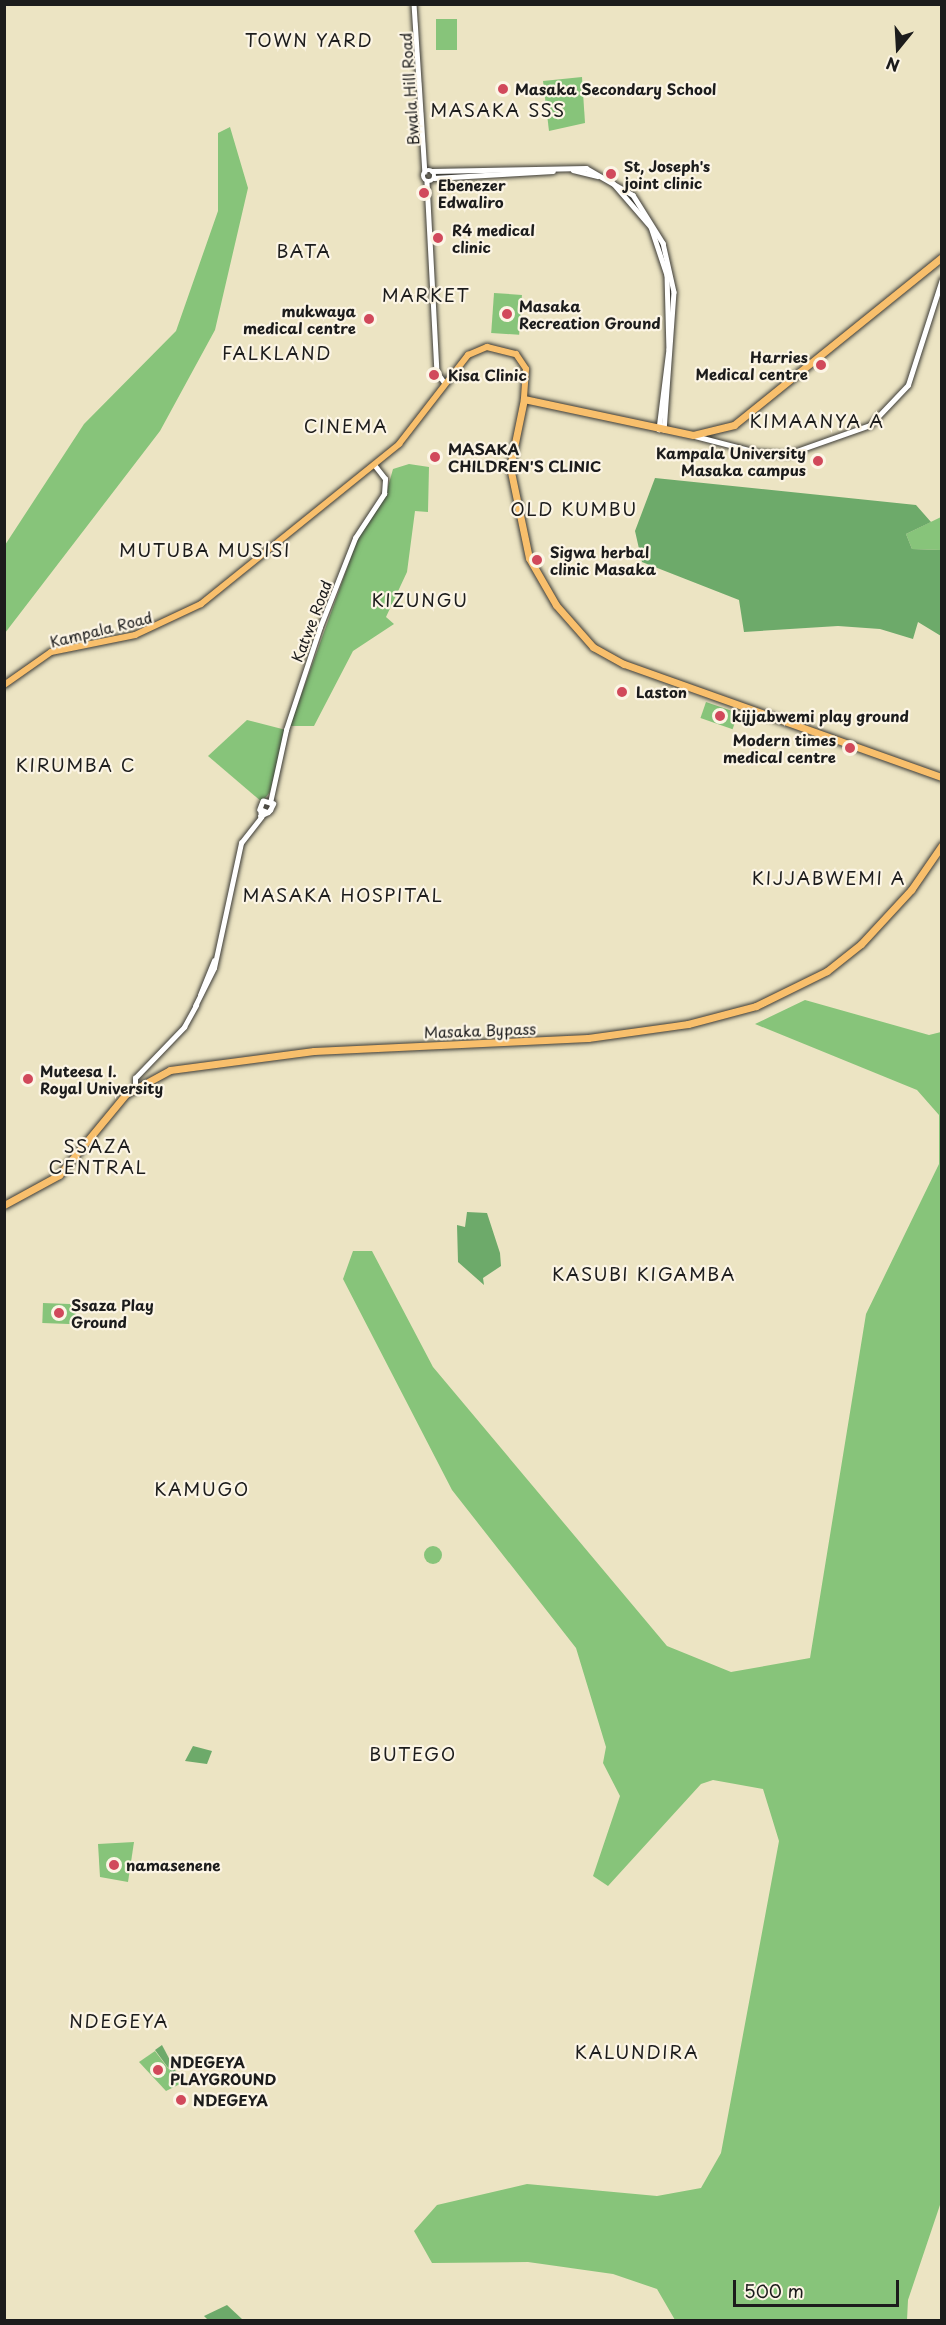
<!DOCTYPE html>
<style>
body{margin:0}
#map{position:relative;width:946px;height:2325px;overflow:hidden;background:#ece4c3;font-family:"Playpen Sans",sans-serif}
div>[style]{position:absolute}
.green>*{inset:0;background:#87c47a;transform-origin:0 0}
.round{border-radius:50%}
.forest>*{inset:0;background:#6daa6a}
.roads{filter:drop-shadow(0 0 2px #3b3a35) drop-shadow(0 0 2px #3b3a35)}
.tertiary>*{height:4.5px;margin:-2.25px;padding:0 2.25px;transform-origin:2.25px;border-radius:2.25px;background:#fff}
.tertiary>.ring{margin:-2.25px;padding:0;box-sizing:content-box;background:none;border:4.5px solid #fff;border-radius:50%}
.primary>*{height:6px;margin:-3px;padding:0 3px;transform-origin:3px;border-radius:3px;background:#f8bf6c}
.trunk>*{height:7px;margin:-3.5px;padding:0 3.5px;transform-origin:3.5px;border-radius:3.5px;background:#f8bf6c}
.dots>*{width:16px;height:16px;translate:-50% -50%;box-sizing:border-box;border:3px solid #fcf5e5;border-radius:50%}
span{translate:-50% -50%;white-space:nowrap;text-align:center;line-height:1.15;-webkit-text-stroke:4.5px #fcf5e5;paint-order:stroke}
.street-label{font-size:15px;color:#1c1c1c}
.poi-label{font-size:15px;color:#1c1c1c;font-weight:700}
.left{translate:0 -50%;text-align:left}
.right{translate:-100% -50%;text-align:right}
.quarter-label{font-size:18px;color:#1c1c1c;letter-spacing:1.5px}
.frame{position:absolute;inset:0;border:6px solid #1c1c1c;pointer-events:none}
.north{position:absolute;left:868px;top:18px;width:60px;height:60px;-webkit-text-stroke:4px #fcf5e5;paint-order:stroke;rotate:198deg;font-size:16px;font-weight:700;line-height:24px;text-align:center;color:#1c1c1c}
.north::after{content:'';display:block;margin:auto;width:21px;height:27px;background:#1c1c1c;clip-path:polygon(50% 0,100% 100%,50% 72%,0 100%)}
.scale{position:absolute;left:733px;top:2280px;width:166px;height:27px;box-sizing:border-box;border:3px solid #1c1c1c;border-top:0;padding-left:8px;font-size:18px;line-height:21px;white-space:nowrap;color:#1c1c1c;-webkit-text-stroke:4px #fcf5e5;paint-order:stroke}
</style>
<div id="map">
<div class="green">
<i style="left:436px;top:19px;width:21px;height:31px"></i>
<i style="clip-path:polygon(582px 77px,585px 123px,549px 131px,543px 81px)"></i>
<i style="clip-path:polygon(230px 127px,248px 188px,215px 330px,160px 431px,5px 633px,5px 545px,84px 424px,176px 331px,218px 211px,218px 133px)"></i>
<i style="left:494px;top:293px;width:28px;height:40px;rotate:4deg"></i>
<i style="clip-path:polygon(409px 464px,429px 467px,428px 512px,415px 511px,407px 572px,386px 617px,394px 624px,353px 651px,314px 726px,290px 726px,362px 527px,386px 494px,393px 469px)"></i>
<i style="clip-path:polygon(941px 517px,941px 550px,912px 549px,906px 534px)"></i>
<i style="left:706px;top:702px;width:34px;height:17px;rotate:19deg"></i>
<i style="clip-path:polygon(247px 720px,286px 730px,270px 792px,262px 802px,208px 756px)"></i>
<i style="clip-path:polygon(805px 1000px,929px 1035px,941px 1032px,941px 2202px,908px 2300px,907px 2320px,675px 2320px,657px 2289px,613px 2274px,528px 2262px,432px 2263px,414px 2231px,437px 2205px,527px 2184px,657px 2196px,701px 2188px,721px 2153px,779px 1841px,763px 1789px,713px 1780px,701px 1784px,608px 1886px,593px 1876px,620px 1796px,603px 1763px,606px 1747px,576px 1648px,452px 1490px,343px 1279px,353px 1251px,372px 1251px,433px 1367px,667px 1646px,731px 1672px,810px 1658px,866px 1314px,939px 1164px,939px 1115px,917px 1090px,755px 1024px)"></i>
<i style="left:43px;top:1303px;width:33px;height:20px;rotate:2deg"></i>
<i class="round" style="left:424px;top:1546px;width:18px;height:18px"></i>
<i style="clip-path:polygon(134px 1842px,128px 1882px,100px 1877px,98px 1844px)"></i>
<i style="clip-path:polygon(155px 2051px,180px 2084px,166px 2091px,139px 2062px)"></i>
</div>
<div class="forest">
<i style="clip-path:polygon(655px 478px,916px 505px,931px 522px,906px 534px,912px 549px,941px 550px,941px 636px,918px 622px,913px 639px,880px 629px,838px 626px,744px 632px,739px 600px,642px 562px,635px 531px)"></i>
<i style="clip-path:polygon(467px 1212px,487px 1213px,500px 1253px,501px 1266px,483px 1278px,484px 1285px,458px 1262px,457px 1225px,465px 1227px)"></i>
<i style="clip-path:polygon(193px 1746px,212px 1751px,207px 1764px,185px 1761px)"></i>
<i style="clip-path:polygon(162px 2045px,182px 2083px,180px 2084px,155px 2050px)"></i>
<i style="clip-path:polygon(227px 2305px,243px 2320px,208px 2320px,204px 2316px)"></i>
</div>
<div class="roads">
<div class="tertiary">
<i style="left:414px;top:4px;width:168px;rotate:86.3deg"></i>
<i style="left:573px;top:170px;width:25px;rotate:14deg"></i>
<i class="ring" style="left:423px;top:170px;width:7.5px;height:7.5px"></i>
<i style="left:432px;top:171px;width:154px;rotate:-1.1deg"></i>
<i style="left:586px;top:168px;width:54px;rotate:29.9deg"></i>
<i style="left:633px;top:195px;width:57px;rotate:58deg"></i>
<i style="left:663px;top:243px;width:50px;rotate:77.3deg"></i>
<i style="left:674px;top:292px;width:138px;rotate:94.1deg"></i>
<i style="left:434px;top:178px;width:119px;rotate:-3.4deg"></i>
<i style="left:427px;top:182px;width:190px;rotate:87deg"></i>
<i style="left:437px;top:372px;width:12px;rotate:55deg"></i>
<i style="left:613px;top:183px;width:58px;rotate:49.2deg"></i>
<i style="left:651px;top:227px;width:51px;rotate:71.6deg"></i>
<i style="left:667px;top:275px;width:74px;rotate:88.5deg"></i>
<i style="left:669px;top:349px;width:81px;rotate:97.1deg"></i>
<i style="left:695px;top:436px;width:64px;rotate:14.5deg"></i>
<i style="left:757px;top:452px;width:31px;rotate:4deg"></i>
<i style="left:788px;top:454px;width:87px;rotate:-19.5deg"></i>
<i style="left:870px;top:425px;width:55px;rotate:-46.5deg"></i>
<i style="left:908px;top:385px;width:111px;rotate:-72.2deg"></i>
<i style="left:270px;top:803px;width:75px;rotate:-77.6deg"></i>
<i style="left:286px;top:730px;width:108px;rotate:-71.7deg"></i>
<i style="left:320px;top:627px;width:96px;rotate:-68.5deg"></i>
<i style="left:355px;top:538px;width:53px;rotate:-56.6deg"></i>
<i style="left:384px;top:494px;width:15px;rotate:-86deg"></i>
<i style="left:385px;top:479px;width:18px;rotate:-128deg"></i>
<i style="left:260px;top:816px;width:9px;rotate:-27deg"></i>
<i style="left:268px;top:812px;width:3px;rotate:-45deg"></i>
<i style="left:270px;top:810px;width:7px;rotate:-63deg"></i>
<i style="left:273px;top:804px;width:10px;rotate:-163deg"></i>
<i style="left:263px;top:801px;width:9px;rotate:111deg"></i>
<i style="left:260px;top:809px;width:8px;rotate:23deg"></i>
<i style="left:200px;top:995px;width:37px;rotate:-68deg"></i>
<i style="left:195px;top:1006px;width:42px;rotate:-63.4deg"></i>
<i style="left:214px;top:968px;width:128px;rotate:-77.8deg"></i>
<i style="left:241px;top:843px;width:33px;rotate:-52deg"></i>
<i style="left:261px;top:817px;width:8px;rotate:-97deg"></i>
<i style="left:135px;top:1088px;width:10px;rotate:-90deg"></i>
<i style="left:135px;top:1078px;width:71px;rotate:-46.1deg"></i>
<i style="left:184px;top:1027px;width:25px;rotate:-61deg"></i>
</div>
<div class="primary">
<i style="left:4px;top:685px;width:57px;rotate:-35.1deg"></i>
<i style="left:51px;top:652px;width:86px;rotate:-11.4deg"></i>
<i style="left:135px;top:635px;width:73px;rotate:-25.2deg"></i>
<i style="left:201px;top:604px;width:255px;rotate:-38.9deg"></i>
<i style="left:399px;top:444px;width:113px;rotate:-52.2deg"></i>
<i style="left:468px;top:355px;width:21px;rotate:-23deg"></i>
<i style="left:487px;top:347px;width:30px;rotate:14deg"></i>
<i style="left:516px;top:354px;width:18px;rotate:56deg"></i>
<i style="left:526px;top:369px;width:30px;rotate:94deg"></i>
</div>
<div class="trunk">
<i style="left:942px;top:257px;width:267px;rotate:141.1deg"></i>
<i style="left:734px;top:425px;width:42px;rotate:166.3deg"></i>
<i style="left:693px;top:435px;width:173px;rotate:-168deg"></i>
<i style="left:524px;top:399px;width:69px;rotate:101.6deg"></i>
<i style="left:510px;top:467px;width:93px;rotate:78.2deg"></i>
<i style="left:529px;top:558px;width:54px;rotate:60.1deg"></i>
<i style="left:556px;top:605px;width:56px;rotate:48.6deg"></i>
<i style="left:593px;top:647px;width:35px;rotate:29deg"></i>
<i style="left:624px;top:664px;width:337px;rotate:19.6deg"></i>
<i style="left:4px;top:1205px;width:63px;rotate:-28.6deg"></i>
<i style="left:59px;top:1175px;width:105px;rotate:-50.4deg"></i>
<i style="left:126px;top:1094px;width:50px;rotate:-28.6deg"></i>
<i style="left:170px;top:1070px;width:145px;rotate:-7.5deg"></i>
<i style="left:314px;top:1051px;width:274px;rotate:-2.7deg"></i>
<i style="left:588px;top:1038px;width:101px;rotate:-8deg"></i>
<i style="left:688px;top:1024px;width:70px;rotate:-14.8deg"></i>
<i style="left:756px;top:1006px;width:79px;rotate:-26.2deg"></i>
<i style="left:827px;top:971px;width:43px;rotate:-38.5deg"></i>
<i style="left:861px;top:944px;width:74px;rotate:-47.2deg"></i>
<i style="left:911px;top:890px;width:55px;rotate:-55.4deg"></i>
</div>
</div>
<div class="dots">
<i style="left:503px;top:89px;background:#d1495b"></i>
<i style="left:611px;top:174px;background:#d1495b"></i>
<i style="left:424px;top:193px;background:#d1495b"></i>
<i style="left:438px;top:238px;background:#d1495b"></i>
<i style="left:507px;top:314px;background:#d1495b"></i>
<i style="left:369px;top:319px;background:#d1495b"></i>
<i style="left:821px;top:365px;background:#d1495b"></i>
<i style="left:434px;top:375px;background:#d1495b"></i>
<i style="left:435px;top:457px;background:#d1495b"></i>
<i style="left:818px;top:461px;background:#d1495b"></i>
<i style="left:537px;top:560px;background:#d1495b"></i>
<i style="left:622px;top:692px;background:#d1495b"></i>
<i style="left:720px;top:716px;background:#d1495b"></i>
<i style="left:850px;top:748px;background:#d1495b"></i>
<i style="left:28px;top:1079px;background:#d1495b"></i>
<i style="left:59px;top:1313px;background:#d1495b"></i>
<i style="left:114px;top:1865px;background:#d1495b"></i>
<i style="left:158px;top:2070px;background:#d1495b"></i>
<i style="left:181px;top:2100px;background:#d1495b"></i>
</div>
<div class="street-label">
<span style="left:409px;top:89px;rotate:-94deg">Bwala Hill Road</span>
<span style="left:311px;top:621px;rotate:-69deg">Katwe Road</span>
<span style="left:101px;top:629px;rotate:-14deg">Kampala Road</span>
<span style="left:480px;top:1030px;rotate:-2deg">Masaka Bypass</span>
</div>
<div class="poi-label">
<span class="left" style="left:515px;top:89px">Masaka Secondary School</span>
<span class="left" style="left:624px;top:174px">St, Joseph's<br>joint clinic</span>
<span class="left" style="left:438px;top:193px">Ebenezer<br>Edwaliro</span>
<span class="left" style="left:452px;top:238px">R4 medical<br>clinic</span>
<span class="left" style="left:519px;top:314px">Masaka<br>Recreation Ground</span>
<span class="right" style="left:356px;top:319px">mukwaya<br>medical centre</span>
<span class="right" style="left:808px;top:365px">Harries<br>Medical centre</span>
<span class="left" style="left:448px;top:375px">Kisa Clinic</span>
<span class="left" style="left:448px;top:457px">MASAKA<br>CHILDREN'S CLINIC</span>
<span class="right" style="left:806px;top:461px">Kampala University<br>Masaka campus</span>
<span class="left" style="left:550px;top:560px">Sigwa herbal<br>clinic Masaka</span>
<span class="left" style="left:636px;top:692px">Laston</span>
<span class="left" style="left:732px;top:716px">kijjabwemi play ground</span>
<span class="right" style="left:836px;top:748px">Modern times<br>medical centre</span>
<span class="left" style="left:40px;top:1079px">Muteesa I.<br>Royal University</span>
<span class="left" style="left:71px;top:1313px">Ssaza Play<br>Ground</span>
<span class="left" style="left:126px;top:1865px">namasenene</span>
<span class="left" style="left:170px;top:2070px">NDEGEYA<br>PLAYGROUND</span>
<span class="left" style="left:193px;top:2100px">NDEGEYA</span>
</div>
<div class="quarter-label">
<span style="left:309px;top:40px">TOWN YARD</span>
<span style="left:498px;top:110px">MASAKA SSS</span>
<span style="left:304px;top:251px">BATA</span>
<span style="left:426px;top:295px">MARKET</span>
<span style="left:277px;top:353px">FALKLAND</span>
<span style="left:817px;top:421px">KIMAANYA A</span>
<span style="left:346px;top:426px">CINEMA</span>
<span style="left:574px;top:509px">OLD KUMBU</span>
<span style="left:205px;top:550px">MUTUBA MUSISI</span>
<span style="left:420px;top:600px">KIZUNGU</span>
<span style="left:76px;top:765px">KIRUMBA C</span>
<span style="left:829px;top:878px">KIJJABWEMI A</span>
<span style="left:343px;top:895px">MASAKA HOSPITAL</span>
<span style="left:98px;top:1157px">SSAZA<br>CENTRAL</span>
<span style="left:644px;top:1274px">KASUBI KIGAMBA</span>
<span style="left:202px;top:1489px">KAMUGO</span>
<span style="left:413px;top:1754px">BUTEGO</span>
<span style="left:119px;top:2021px">NDEGEYA</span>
<span style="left:637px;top:2052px">KALUNDIRA</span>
</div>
<div class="frame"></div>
<div class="north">N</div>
<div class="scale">500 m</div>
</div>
